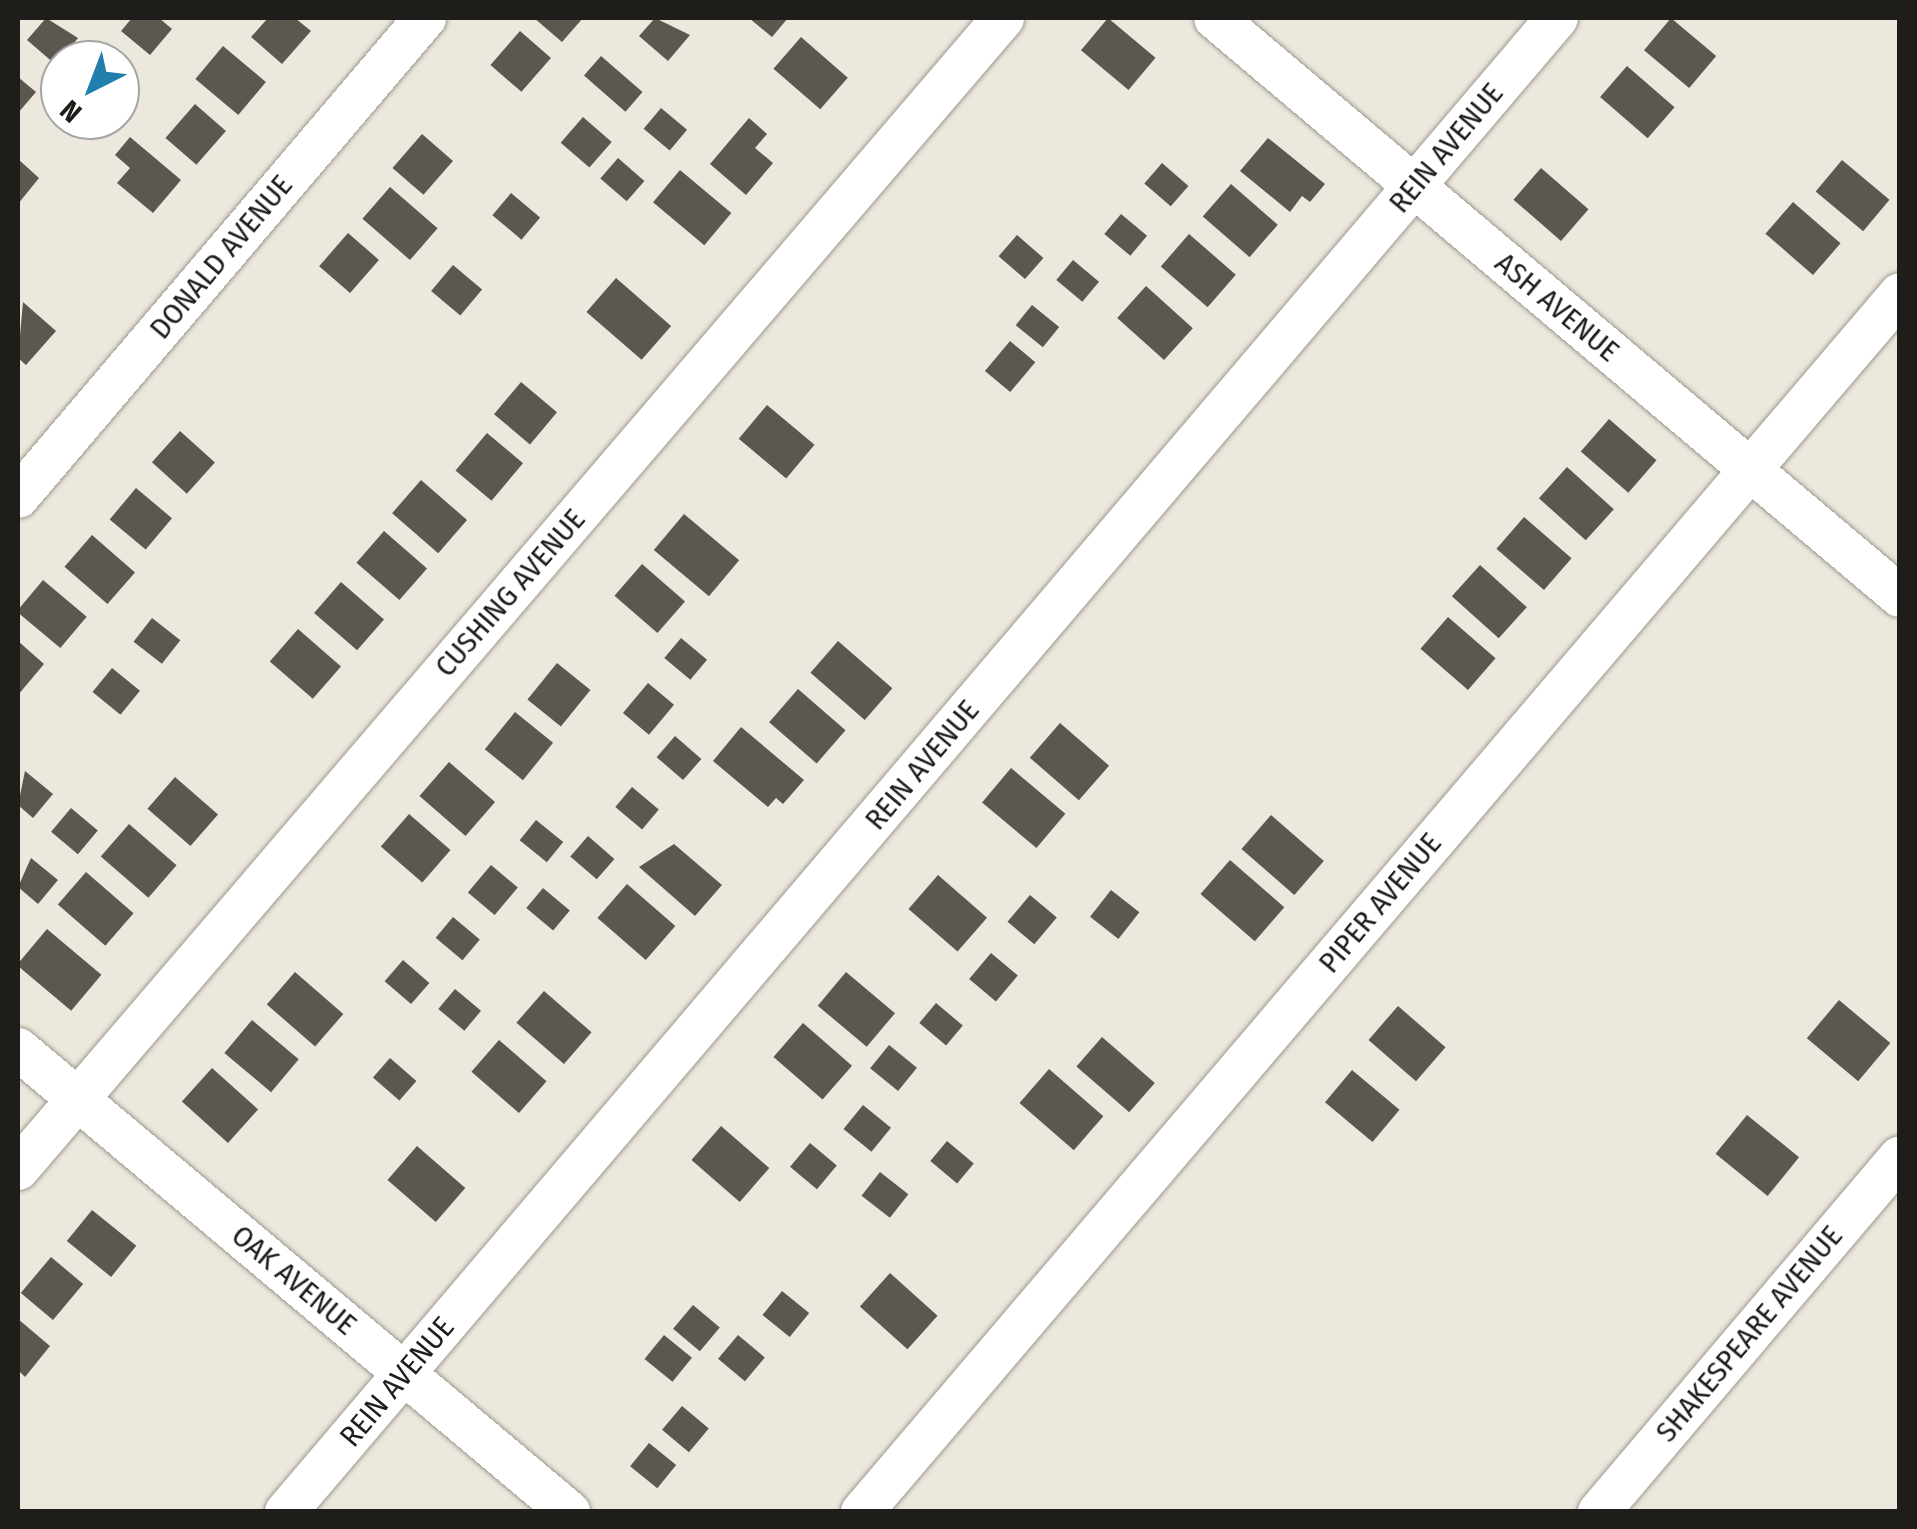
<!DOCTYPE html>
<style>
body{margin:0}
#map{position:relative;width:1917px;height:1529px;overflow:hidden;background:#ede8dd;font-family:"Fira Sans Condensed",sans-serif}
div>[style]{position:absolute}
.building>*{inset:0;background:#5c584f;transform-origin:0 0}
.roads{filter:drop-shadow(0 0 2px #9d998f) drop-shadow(0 0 2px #9d998f)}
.minor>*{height:42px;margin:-21px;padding:0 21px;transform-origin:21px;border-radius:21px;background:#fff}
span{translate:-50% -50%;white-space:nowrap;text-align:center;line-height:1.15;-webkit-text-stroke:10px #fff;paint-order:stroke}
.street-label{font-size:30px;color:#1f1d1a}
.frame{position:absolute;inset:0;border:20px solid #1f1d1a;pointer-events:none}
.north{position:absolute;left:40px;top:40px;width:100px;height:100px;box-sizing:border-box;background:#fff;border:2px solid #a5a5a3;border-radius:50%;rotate:222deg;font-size:28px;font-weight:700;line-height:40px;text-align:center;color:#1f1d1a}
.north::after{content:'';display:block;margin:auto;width:35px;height:45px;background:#227eab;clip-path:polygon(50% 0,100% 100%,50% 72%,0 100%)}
</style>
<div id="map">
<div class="building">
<i style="clip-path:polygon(46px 18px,78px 38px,56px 65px,27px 40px)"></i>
<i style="clip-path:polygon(132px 18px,159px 18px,172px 29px,150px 55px,121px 31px)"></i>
<i style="clip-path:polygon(268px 18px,295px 18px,311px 31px,282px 64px,251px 37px)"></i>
<i style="clip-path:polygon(534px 18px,583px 18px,562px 42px)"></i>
<i style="clip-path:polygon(655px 18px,690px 35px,668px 61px,639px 36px)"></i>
<i style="clip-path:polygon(749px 18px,788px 18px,772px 37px)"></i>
<i style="left:1108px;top:18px;width:62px;height:42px;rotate:40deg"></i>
<i style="left:1671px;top:18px;width:59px;height:42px;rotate:40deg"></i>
<i style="left:520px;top:31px;width:41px;height:45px;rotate:41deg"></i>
<i style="left:801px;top:37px;width:62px;height:42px;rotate:41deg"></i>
<i style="left:223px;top:46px;width:56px;height:43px;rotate:40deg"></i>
<i style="left:601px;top:56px;width:55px;height:26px;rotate:41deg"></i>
<i style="left:1627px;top:66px;width:63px;height:41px;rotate:41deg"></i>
<i style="clip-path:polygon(18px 77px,36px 92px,18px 113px)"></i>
<i style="left:195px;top:104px;width:41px;height:45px;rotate:41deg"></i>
<i style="left:661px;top:108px;width:34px;height:27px;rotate:40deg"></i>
<i style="left:583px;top:117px;width:38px;height:34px;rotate:41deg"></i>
<i style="clip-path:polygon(749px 118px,767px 134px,755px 148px,773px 163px,746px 195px,710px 164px)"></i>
<i style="left:422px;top:134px;width:41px;height:45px;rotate:41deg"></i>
<i style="clip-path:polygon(130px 137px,181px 180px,153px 213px,117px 183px,130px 168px,115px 155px)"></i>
<i style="clip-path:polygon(1268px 138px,1325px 184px,1310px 202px,1302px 196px,1290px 212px,1240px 171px)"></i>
<i style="left:618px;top:158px;width:35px;height:27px;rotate:41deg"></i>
<i style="clip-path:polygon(18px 159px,39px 178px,18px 204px)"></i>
<i style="left:1842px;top:160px;width:62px;height:41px;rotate:40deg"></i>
<i style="left:1162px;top:163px;width:35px;height:27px;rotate:41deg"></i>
<i style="left:1541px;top:168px;width:63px;height:42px;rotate:41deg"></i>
<i style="left:680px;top:170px;width:67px;height:42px;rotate:40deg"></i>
<i style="left:1231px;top:184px;width:62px;height:43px;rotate:41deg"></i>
<i style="left:390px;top:187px;width:63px;height:42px;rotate:41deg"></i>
<i style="left:511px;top:193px;width:38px;height:29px;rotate:40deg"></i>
<i style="left:1793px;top:202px;width:63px;height:42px;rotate:41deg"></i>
<i style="left:1121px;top:214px;width:34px;height:26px;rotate:40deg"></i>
<i style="left:348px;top:233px;width:41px;height:44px;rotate:41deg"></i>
<i style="left:1189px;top:234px;width:62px;height:43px;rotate:41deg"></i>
<i style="left:1017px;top:235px;width:35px;height:28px;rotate:41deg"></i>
<i style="left:1073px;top:260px;width:34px;height:26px;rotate:40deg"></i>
<i style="left:453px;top:265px;width:38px;height:34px;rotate:40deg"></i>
<i style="left:616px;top:278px;width:73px;height:45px;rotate:41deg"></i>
<i style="left:1146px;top:286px;width:63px;height:43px;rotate:42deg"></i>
<i style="clip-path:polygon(23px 302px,56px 331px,26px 365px,18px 358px)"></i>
<i style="left:1032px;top:305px;width:35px;height:26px;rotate:39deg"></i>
<i style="left:1010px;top:341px;width:33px;height:39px;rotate:40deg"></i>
<i style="left:521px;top:382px;width:47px;height:42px;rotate:40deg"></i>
<i style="left:767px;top:405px;width:62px;height:44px;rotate:40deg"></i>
<i style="left:1609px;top:419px;width:63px;height:43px;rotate:41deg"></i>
<i style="left:180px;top:431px;width:47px;height:42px;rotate:42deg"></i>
<i style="left:487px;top:433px;width:47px;height:49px;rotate:40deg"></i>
<i style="left:1567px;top:467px;width:63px;height:42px;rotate:42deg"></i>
<i style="left:421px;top:480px;width:61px;height:44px;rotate:41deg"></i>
<i style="left:136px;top:488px;width:47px;height:41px;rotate:40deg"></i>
<i style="left:684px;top:514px;width:72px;height:47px;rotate:40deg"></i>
<i style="left:1524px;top:517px;width:63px;height:42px;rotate:41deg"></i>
<i style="left:384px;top:531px;width:57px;height:42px;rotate:41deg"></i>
<i style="left:92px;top:535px;width:57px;height:42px;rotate:41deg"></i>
<i style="left:642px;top:564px;width:57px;height:42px;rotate:41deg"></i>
<i style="left:1480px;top:565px;width:63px;height:42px;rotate:42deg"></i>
<i style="left:43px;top:580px;width:57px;height:41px;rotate:40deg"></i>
<i style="left:341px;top:582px;width:57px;height:41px;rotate:41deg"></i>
<i style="left:1448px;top:617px;width:63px;height:42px;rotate:41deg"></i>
<i style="left:152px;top:618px;width:36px;height:30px;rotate:38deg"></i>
<i style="left:298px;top:629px;width:57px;height:43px;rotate:41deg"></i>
<i style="left:681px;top:638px;width:34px;height:26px;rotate:40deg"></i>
<i style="clip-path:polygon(18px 641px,44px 664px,18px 695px)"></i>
<i style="left:838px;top:641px;width:72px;height:42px;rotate:41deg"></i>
<i style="left:557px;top:663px;width:43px;height:47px;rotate:39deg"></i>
<i style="left:112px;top:668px;width:36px;height:31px;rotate:39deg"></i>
<i style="left:648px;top:683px;width:34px;height:39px;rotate:40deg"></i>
<i style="left:798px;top:689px;width:63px;height:44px;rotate:41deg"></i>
<i style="left:515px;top:712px;width:49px;height:48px;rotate:39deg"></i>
<i style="left:1060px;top:723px;width:65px;height:46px;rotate:41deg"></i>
<i style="clip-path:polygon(741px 727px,804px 780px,783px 804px,776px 798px,768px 807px,713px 761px)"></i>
<i style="left:675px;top:736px;width:35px;height:28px;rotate:41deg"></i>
<i style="left:449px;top:762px;width:61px;height:45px;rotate:41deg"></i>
<i style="left:1011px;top:768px;width:71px;height:45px;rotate:40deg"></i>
<i style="clip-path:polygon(25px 771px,53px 794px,33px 818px,18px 805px)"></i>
<i style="left:175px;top:777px;width:57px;height:42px;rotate:41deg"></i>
<i style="left:632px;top:787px;width:35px;height:26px;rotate:40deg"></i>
<i style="left:71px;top:808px;width:35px;height:31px;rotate:40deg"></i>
<i style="left:409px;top:814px;width:55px;height:43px;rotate:41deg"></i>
<i style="left:1271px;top:815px;width:70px;height:45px;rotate:41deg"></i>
<i style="left:536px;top:820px;width:35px;height:26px;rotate:39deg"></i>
<i style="left:129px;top:824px;width:63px;height:43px;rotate:41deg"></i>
<i style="left:588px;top:836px;width:35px;height:27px;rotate:41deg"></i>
<i style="clip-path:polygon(674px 844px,722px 885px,695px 916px,639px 867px)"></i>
<i style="clip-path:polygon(31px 858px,58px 880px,38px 904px,18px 887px)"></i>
<i style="left:1230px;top:860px;width:72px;height:45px;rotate:41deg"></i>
<i style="left:491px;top:865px;width:35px;height:36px;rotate:40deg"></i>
<i style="left:86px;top:872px;width:63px;height:43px;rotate:41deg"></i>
<i style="left:938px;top:875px;width:65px;height:45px;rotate:41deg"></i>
<i style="left:627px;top:884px;width:64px;height:45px;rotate:41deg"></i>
<i style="left:543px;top:888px;width:35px;height:26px;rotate:40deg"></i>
<i style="left:1111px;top:890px;width:36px;height:34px;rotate:38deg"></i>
<i style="left:1030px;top:895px;width:35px;height:35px;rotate:40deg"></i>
<i style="left:453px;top:917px;width:35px;height:27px;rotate:40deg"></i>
<i style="left:47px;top:929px;width:71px;height:47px;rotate:40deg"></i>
<i style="left:991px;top:953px;width:35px;height:34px;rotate:40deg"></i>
<i style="left:403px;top:960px;width:35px;height:28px;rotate:41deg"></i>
<i style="left:295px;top:972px;width:64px;height:43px;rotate:41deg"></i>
<i style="left:846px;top:972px;width:64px;height:44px;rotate:40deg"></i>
<i style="left:455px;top:989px;width:34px;height:26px;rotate:40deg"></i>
<i style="left:544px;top:991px;width:63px;height:42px;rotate:41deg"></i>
<i style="left:1839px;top:1000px;width:67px;height:50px;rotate:40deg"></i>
<i style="left:936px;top:1003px;width:35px;height:26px;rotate:40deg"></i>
<i style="left:1398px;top:1006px;width:63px;height:45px;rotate:41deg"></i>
<i style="left:252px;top:1020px;width:61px;height:43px;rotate:40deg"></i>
<i style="left:803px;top:1023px;width:65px;height:45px;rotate:41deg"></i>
<i style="left:1102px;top:1037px;width:70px;height:39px;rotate:41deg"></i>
<i style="left:499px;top:1040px;width:63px;height:42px;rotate:41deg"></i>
<i style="left:889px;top:1045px;width:36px;height:30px;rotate:39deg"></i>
<i style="left:390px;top:1058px;width:35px;height:26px;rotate:41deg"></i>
<i style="left:212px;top:1068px;width:62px;height:45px;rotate:42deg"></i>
<i style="left:1049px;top:1069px;width:72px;height:45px;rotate:41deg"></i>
<i style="left:1352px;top:1070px;width:62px;height:42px;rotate:40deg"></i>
<i style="left:863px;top:1105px;width:36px;height:31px;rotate:39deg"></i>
<i style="left:1747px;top:1115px;width:67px;height:50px;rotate:39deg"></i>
<i style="left:721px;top:1126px;width:64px;height:45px;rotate:41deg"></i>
<i style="left:947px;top:1141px;width:35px;height:26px;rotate:40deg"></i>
<i style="left:810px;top:1143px;width:35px;height:31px;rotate:40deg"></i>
<i style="left:417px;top:1146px;width:64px;height:45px;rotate:41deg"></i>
<i style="left:880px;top:1172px;width:36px;height:30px;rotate:38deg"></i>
<i style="left:92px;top:1210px;width:57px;height:40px;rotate:39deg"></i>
<i style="left:51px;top:1257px;width:42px;height:47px;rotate:40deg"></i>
<i style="left:890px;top:1273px;width:64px;height:45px;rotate:42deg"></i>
<i style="left:782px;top:1291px;width:35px;height:31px;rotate:39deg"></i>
<i style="left:693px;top:1305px;width:35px;height:31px;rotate:40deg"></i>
<i style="clip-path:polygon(18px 1319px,50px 1346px,25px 1377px,18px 1370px)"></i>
<i style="left:664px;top:1335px;width:36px;height:31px;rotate:39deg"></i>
<i style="left:738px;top:1335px;width:35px;height:31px;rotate:40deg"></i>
<i style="left:682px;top:1406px;width:35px;height:31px;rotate:40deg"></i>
<i style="left:649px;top:1443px;width:35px;height:30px;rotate:39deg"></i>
</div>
<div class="roads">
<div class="minor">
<i style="left:1215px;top:18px;width:896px;rotate:40.16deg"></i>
<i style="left:18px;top:497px;width:629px;rotate:-49.65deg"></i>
<i style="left:18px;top:1049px;width:720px;rotate:40.04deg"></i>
<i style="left:18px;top:1169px;width:1515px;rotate:-49.44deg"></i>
<i style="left:286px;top:1512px;width:1961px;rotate:-49.61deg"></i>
<i style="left:862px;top:1512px;width:1600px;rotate:-49.56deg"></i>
<i style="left:1599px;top:1512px;width:465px;rotate:-49.7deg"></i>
</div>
</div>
<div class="street-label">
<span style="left:1446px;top:148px;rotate:-50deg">REIN AVENUE</span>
<span style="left:221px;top:257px;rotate:-50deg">DONALD AVENUE</span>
<span style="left:1557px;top:307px;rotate:40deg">ASH AVENUE</span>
<span style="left:510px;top:593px;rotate:-49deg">CUSHING AVENUE</span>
<span style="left:922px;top:765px;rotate:-50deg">REIN AVENUE</span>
<span style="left:1380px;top:903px;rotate:-50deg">PIPER AVENUE</span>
<span style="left:294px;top:1280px;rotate:40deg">OAK AVENUE</span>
<span style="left:1749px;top:1334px;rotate:-50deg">SHAKESPEARE AVENUE</span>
<span style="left:397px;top:1382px;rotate:-50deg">REIN AVENUE</span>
</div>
<div class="frame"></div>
<div class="north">N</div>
</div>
